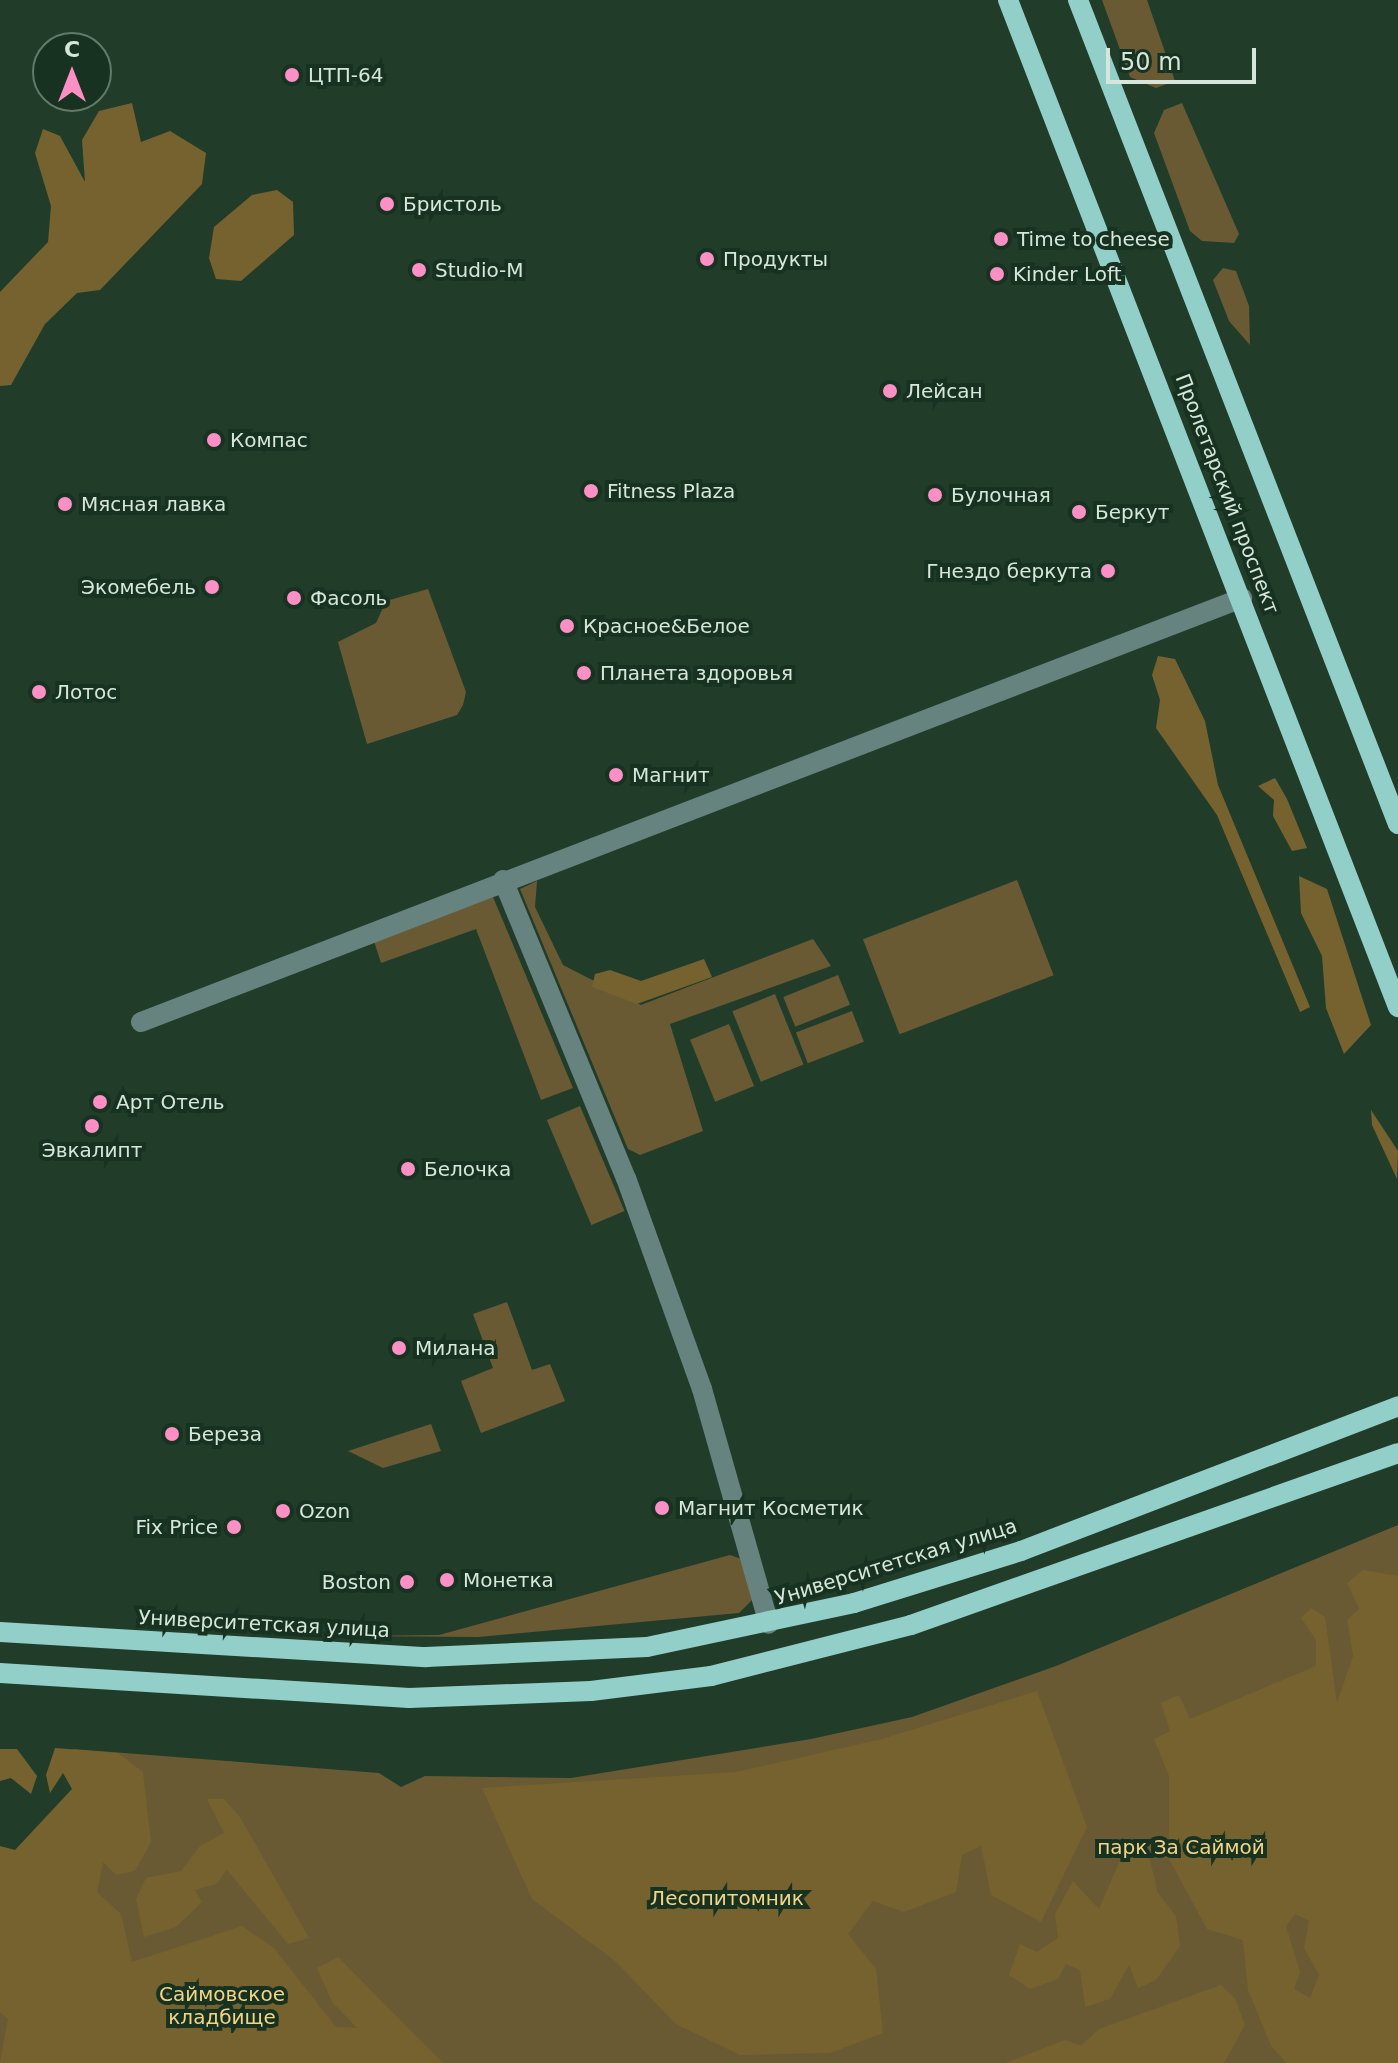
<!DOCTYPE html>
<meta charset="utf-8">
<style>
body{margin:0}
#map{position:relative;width:1398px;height:2063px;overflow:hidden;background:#213d2a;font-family:"DejaVu Sans",sans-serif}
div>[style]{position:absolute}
.green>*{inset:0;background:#695a34;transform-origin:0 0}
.forest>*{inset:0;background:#76622f}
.minor>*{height:20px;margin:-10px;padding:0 10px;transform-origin:10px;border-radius:10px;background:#66837f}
.major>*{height:20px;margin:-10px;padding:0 10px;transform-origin:10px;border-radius:10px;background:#92cfc8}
.dots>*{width:22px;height:22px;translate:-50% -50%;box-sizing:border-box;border:4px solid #173221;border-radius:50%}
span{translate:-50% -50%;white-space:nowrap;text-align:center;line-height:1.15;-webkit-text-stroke:8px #173221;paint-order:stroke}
.poi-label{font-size:20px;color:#d6e6db}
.left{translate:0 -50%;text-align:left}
.right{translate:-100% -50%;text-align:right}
.street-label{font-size:20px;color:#d6e6db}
.park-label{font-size:20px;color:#f4d586}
.north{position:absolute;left:32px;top:32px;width:80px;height:80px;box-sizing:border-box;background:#173221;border:2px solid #637a6b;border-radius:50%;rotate:0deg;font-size:22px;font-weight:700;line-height:32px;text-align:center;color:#d6e6db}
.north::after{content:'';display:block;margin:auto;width:28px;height:36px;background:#fc8fc3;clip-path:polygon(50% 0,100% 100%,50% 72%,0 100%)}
.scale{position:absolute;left:1106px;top:48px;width:150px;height:36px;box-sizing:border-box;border:4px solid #d6e6db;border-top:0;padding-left:10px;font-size:24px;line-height:28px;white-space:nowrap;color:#d6e6db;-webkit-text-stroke:6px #173221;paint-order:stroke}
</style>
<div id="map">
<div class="green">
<i style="clip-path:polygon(1102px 0,1147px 0,1175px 81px,1156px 88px,1130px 77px)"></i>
<i style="clip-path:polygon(1182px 103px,1239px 234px,1234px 243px,1202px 241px,1190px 231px,1154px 133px,1164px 110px)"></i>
<i style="clip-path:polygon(1223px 268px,1236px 271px,1249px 306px,1250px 345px,1229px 321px,1213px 280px)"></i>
<i style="clip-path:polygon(428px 589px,466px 692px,463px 705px,457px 715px,367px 744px,338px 642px,376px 623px,386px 601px)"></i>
<i style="left:1017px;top:880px;width:102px;height:165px;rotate:69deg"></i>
<i style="clip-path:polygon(537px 881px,535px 907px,563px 965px,641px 1005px,813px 939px,831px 966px,670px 1024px,703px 1131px,640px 1155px,628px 1149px,520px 889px)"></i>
<i style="clip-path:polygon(493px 897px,573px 1088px,541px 1100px,476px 929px,381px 963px,374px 941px)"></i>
<i style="left:838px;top:975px;width:32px;height:59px;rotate:68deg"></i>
<i style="left:775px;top:994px;width:76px;height:46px;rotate:68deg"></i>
<i style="left:852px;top:1011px;width:33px;height:60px;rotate:69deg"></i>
<i style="left:729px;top:1024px;width:67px;height:42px;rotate:68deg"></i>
<i style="left:580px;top:1106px;width:114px;height:36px;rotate:67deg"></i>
<i style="clip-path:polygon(507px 1302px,532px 1370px,550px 1364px,565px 1401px,481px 1433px,461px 1381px,493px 1368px,473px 1314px)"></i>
<i style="clip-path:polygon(431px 1424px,441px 1451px,383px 1468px,348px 1451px)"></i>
<i style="clip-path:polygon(1398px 1525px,1398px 2063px,0 2063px,0 1880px,74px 1792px,73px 1749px,379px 1773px,401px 1787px,425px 1776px,571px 1778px,811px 1739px,912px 1717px,1056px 1666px)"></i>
<i style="clip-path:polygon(730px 1555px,747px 1561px,754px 1598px,739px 1613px,478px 1637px,351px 1636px,439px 1635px)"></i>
</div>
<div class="forest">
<i style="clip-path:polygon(132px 103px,141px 142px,170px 131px,206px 153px,202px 184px,100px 290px,77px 293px,45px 324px,11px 385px,0 386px,0 292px,48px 242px,51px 206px,35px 153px,43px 129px,60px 136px,85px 182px,82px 140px,99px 111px)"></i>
<i style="clip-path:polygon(277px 190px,293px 202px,294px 235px,241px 281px,216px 279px,209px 258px,214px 227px,252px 195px)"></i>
<i style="clip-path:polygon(1158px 656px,1175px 659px,1205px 721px,1218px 785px,1310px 1007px,1300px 1012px,1217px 815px,1156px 728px,1160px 700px,1152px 675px)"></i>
<i style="clip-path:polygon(1275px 778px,1287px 799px,1307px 848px,1292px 851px,1273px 816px,1274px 800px,1258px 786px)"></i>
<i style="clip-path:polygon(1299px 876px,1327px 889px,1371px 1025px,1344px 1054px,1326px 1008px,1322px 956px,1301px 913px)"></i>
<i style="clip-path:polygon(704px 959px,712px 977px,637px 1004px,592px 987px,595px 974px,610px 970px,641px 981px)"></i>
<i style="clip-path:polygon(1371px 1110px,1398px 1151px,1397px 1179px,1372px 1125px)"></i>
<i style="clip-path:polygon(evenodd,1363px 1570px,1398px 1576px,1398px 2063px,1287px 2063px,1271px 2046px,1248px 1990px,1243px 1940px,1207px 1929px,1169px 1859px,1169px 1776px,1154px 1739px,1170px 1731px,1161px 1703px,1179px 1695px,1190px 1719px,1316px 1666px,1316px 1640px,1301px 1618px,1311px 1608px,1325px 1617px,1337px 1703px,1353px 1656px,1347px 1620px,1359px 1609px,1347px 1583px,1363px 1570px,1295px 1914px,1309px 1921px,1304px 1948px,1319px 1975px,1310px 1998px,1294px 1989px,1300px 1972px,1286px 1926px,1295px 1914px)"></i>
<i style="clip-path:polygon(1037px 1691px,1087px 1827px,1041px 1922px,991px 1895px,981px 1846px,962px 1855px,956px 1892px,904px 1912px,873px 1901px,848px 1934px,876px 1969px,883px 2033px,830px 2053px,740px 2055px,676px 2024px,615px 1961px,532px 1899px,482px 1788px,737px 1772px,882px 1739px)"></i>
<i style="clip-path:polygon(55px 1748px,118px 1753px,143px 1772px,151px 1842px,135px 1871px,116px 1875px,103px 1862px,97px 1892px,121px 1914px,132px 1962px,242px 1926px,274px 1948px,336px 2027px,357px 2028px,332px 2002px,317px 1968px,338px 1957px,443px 2063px,0 2063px,8px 2019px,0 2012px,0 1846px,15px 1850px,72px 1789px,63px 1773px,50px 1793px,46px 1775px)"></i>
<i style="clip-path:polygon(0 1749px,17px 1749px,37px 1776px,31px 1794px,11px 1778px,0 1781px)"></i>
<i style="clip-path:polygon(207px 1799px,224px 1799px,240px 1817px,309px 1938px,288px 1944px,227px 1870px,216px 1884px,195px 1890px,202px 1902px,176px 1927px,144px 1937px,136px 1899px,146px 1878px,181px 1871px,200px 1846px,224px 1833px)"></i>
<i style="clip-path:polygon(1124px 1851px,1149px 1856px,1158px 1893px,1176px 1916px,1180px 1946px,1156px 1980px,1138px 1988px,1129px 1965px,1110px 1999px,1085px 2007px,1080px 1970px,1066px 1964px,1058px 1979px,1030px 1989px,1009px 1975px,1020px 1944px,1037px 1952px,1058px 1938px,1055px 1914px,1073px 1881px,1099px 1909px)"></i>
<i style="clip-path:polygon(1221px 1985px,1235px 1998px,1245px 2025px,1224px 2063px,1006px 2063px,1065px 2040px,1081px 2046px,1099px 2029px)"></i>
</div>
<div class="minor">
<i style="left:503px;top:880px;width:322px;rotate:67.6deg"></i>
<i style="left:626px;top:1178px;width:224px;rotate:70.2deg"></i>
<i style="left:702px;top:1389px;width:244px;rotate:74.1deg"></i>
<i style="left:141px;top:1022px;width:1180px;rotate:-21.06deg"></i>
</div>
<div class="major">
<i style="left:1008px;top:0;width:1080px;rotate:68.83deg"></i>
<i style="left:1078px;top:0;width:884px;rotate:68.78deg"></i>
<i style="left:0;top:1632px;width:427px;rotate:3.4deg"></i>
<i style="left:426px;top:1657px;width:221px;rotate:-2.6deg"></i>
<i style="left:647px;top:1647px;width:212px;rotate:-12deg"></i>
<i style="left:854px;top:1603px;width:175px;rotate:-17.3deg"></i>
<i style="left:1021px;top:1551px;width:404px;rotate:-21deg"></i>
<i style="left:0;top:1673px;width:410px;rotate:3.5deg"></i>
<i style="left:409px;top:1698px;width:182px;rotate:-2.2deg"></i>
<i style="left:591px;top:1691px;width:121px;rotate:-7.1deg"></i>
<i style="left:711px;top:1676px;width:206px;rotate:-14.3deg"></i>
<i style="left:911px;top:1625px;width:516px;rotate:-19.45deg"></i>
</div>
<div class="dots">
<i style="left:292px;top:75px;background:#fc8fc3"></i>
<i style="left:387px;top:204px;background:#fc8fc3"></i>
<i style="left:1001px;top:239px;background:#fc8fc3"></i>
<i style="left:707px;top:259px;background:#fc8fc3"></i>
<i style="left:419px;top:270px;background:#fc8fc3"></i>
<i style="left:997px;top:274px;background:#fc8fc3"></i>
<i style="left:890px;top:391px;background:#fc8fc3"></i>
<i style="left:214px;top:440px;background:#fc8fc3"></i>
<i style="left:591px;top:491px;background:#fc8fc3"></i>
<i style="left:935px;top:495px;background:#fc8fc3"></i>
<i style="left:65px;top:504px;background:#fc8fc3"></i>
<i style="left:1079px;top:512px;background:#fc8fc3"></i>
<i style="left:1108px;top:571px;background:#fc8fc3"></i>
<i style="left:212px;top:587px;background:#fc8fc3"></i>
<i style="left:294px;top:598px;background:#fc8fc3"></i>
<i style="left:567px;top:626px;background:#fc8fc3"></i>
<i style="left:584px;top:673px;background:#fc8fc3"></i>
<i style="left:39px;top:692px;background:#fc8fc3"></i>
<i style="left:616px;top:775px;background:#fc8fc3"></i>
<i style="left:100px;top:1102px;background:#fc8fc3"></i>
<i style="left:92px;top:1126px;background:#fc8fc3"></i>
<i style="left:408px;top:1169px;background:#fc8fc3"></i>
<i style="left:399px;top:1348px;background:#fc8fc3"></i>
<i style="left:172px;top:1434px;background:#fc8fc3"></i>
<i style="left:662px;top:1508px;background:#fc8fc3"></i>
<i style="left:283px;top:1511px;background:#fc8fc3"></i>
<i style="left:234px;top:1527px;background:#fc8fc3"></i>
<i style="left:447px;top:1580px;background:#fc8fc3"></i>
<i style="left:407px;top:1582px;background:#fc8fc3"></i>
</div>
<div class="poi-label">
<span class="left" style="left:308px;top:75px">ЦТП-64</span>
<span class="left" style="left:403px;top:204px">Бристоль</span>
<span class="left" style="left:1017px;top:239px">Time to cheese</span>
<span class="left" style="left:723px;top:259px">Продукты</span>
<span class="left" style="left:435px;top:270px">Studio-M</span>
<span class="left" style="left:1013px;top:274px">Kinder Loft</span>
<span class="left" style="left:906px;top:391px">Лейсан</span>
<span class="left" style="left:230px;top:440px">Компас</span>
<span class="left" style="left:607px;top:491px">Fitness Plaza</span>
<span class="left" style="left:951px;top:495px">Булочная</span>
<span class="left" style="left:81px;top:504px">Мясная лавка</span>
<span class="left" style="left:1095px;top:512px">Беркут</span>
<span class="right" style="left:1092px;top:571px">Гнездо беркута</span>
<span class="right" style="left:196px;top:587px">Экомебель</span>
<span class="left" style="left:310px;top:598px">Фасоль</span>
<span class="left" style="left:583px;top:626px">Красное&amp;Белое</span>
<span class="left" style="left:600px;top:673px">Планета здоровья</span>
<span class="left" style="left:55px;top:692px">Лотос</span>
<span class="left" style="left:632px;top:775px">Магнит</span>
<span class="left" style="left:116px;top:1102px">Арт Отель</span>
<span style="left:92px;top:1150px">Эвкалипт</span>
<span class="left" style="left:424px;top:1169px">Белочка</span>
<span class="left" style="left:415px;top:1348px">Милана</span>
<span class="left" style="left:188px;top:1434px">Береза</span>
<span class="left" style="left:678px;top:1508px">Магнит Косметик</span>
<span class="left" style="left:299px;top:1511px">Ozon</span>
<span class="right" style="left:218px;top:1527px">Fix Price</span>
<span class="left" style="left:463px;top:1580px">Монетка</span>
<span class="right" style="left:391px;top:1582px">Boston</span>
</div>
<div class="street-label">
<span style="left:1227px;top:494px;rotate:69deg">Пролетарский проспект</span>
<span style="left:896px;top:1562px;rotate:-17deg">Университетская улица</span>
<span style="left:264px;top:1624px;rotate:3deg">Университетская улица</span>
</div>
<div class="park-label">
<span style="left:1181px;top:1847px">парк За Саймой</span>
<span style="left:727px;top:1898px">Лесопитомник</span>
<span style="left:222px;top:2006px">Саймовское<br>кладбище</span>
</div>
<div class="north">С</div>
<div class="scale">50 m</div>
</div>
